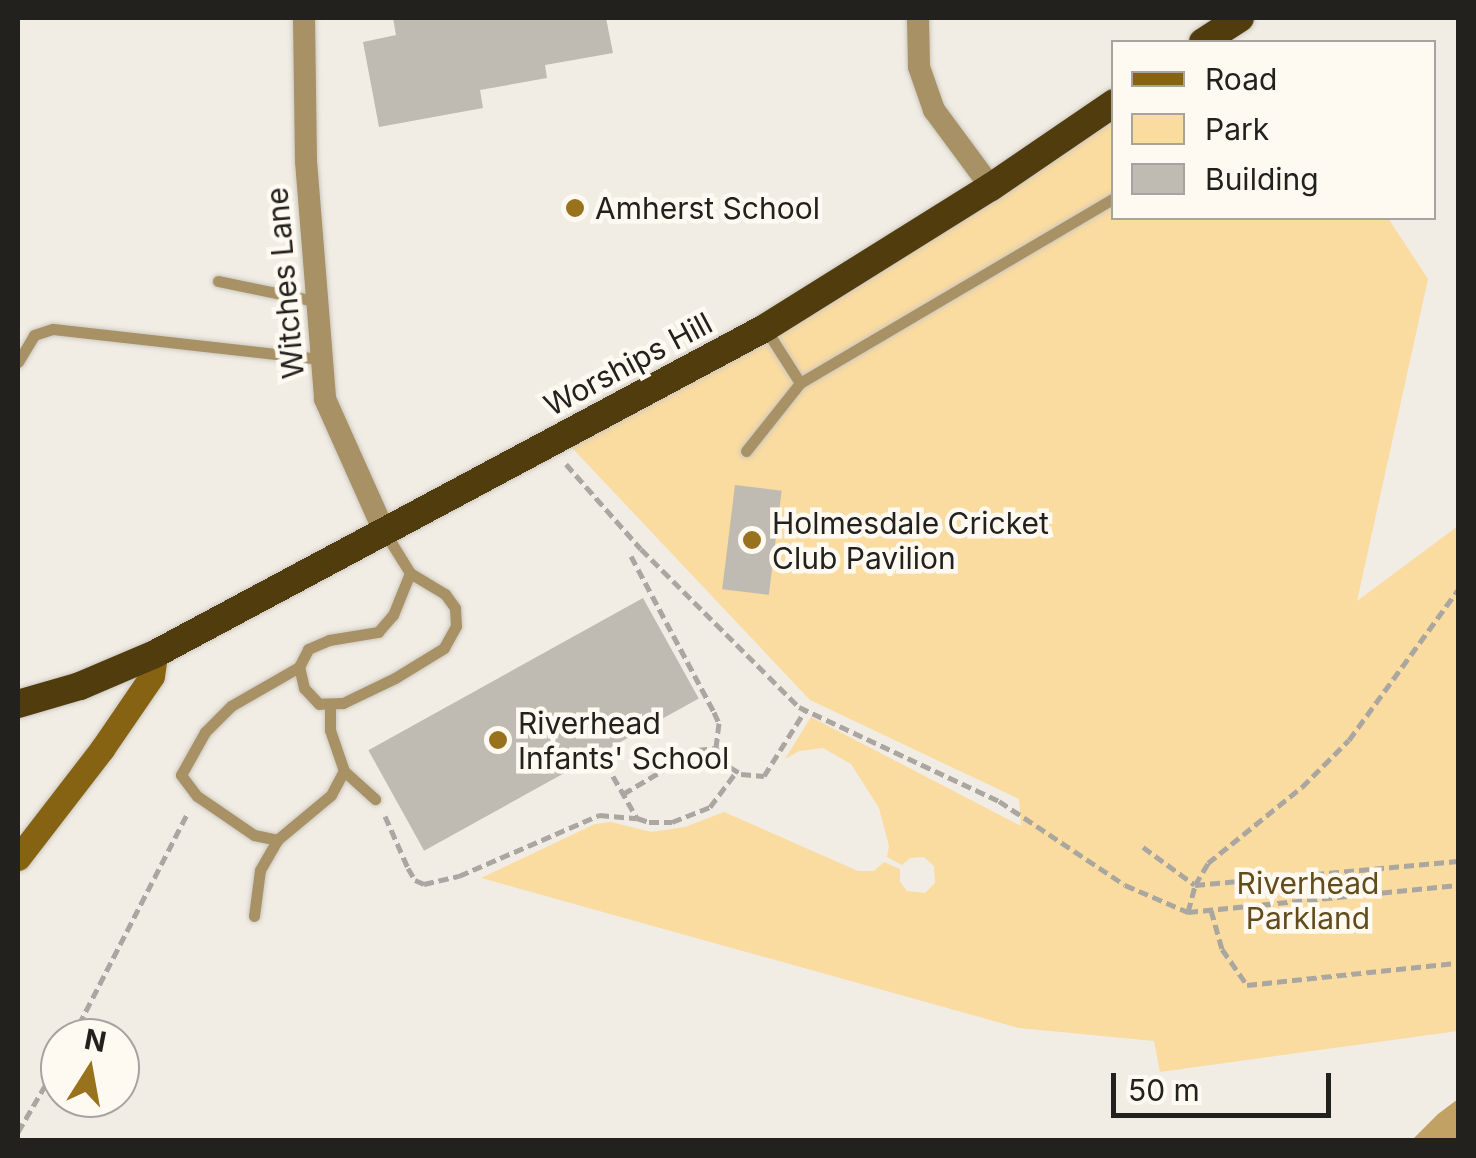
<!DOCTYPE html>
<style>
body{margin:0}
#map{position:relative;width:1476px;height:1158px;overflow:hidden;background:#f1ede4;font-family:Inter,sans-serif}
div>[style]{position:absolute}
.green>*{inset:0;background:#fadba0}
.water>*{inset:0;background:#c2a264}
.building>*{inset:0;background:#bfbbb2;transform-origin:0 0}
.path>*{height:5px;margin-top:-2.5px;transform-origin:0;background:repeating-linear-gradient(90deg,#aaa7a0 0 10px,transparent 0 15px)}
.roads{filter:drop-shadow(0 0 2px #ccc8c0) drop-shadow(0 0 2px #ccc8c0)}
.service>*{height:11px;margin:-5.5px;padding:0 5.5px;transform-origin:5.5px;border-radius:5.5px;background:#a89164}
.minor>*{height:22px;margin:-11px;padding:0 11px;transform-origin:11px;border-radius:11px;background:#a89164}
.secondary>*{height:25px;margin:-12.5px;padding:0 12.5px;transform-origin:12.5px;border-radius:12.5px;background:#866312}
.trunk>*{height:28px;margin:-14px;padding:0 14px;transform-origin:14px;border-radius:14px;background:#513c0d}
.dots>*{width:28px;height:28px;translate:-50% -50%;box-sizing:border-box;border:5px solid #fffaf1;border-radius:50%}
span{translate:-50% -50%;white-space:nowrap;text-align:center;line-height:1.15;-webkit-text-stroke:9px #fffaf1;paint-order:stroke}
.poi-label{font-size:30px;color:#23211e}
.left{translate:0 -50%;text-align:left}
.street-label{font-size:30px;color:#23211e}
.park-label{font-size:30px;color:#634c1c}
.frame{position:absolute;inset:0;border:20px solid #23211e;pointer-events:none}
.legend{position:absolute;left:1111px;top:40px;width:325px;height:180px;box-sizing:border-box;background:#fffaf1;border:2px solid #a7a39d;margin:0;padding:12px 18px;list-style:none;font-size:30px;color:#23211e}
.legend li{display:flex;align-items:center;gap:20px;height:50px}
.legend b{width:50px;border:2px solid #a7a39d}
.north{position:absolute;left:40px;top:1018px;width:100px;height:100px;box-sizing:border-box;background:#fffaf1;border:2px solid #a7a39d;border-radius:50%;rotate:11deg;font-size:28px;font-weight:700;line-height:40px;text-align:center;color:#23211e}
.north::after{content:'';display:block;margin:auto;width:35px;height:45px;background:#98721d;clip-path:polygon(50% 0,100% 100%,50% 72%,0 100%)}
.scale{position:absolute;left:1111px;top:1073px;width:220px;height:45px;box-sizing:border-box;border:5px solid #23211e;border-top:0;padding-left:12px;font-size:30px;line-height:35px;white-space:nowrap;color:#23211e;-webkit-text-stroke:8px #fffaf1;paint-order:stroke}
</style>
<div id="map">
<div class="green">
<i style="clip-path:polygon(1113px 99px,1114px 218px,1388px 218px,1428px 279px,1357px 601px,1458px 526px,1458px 1031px,1160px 1072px,1154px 1041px,1019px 1028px,481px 878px,595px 824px,611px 822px,651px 832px,685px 827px,724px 812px,858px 871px,874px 871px,884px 862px,900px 869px,900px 882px,907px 891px,925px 893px,935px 883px,934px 866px,924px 857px,910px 858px,902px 865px,887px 857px,889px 846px,879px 808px,851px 764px,823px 748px,799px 751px,785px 759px,811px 717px,1021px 826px,1019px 799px,810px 700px,558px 433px,777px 320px)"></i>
</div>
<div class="water">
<i style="clip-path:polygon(1458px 1099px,1456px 1140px,1412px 1140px,1438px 1114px)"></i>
</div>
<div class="building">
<i style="clip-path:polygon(393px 18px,606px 18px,613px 53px,545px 65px,547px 78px,480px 90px,483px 108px,379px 127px,363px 42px,396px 35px)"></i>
<i style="left:735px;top:485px;width:47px;height:105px;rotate:7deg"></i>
<i style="left:643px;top:598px;width:115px;height:314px;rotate:61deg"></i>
</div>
<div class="path">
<i style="left:566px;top:464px;width:113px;rotate:48.6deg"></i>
<i style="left:641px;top:549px;width:223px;rotate:45deg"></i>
<i style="left:799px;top:707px;width:221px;rotate:25.2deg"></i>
<i style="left:999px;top:801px;width:151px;rotate:33.7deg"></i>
<i style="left:1125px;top:885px;width:69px;rotate:23.2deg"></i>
<i style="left:1188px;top:912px;width:271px;rotate:-5.7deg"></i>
<i style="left:631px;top:556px;width:177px;rotate:62deg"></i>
<i style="left:714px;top:712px;width:12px;rotate:66deg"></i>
<i style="left:719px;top:723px;width:25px;rotate:97deg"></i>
<i style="left:716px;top:748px;width:24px;rotate:54deg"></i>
<i style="left:730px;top:767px;width:13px;rotate:32deg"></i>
<i style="left:741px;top:774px;width:23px;rotate:5deg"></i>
<i style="left:764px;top:776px;width:79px;rotate:-57.9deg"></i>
<i style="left:598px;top:750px;width:78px;rotate:60.2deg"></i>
<i style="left:637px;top:818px;width:13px;rotate:18deg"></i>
<i style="left:649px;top:822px;width:23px"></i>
<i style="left:672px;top:822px;width:41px;rotate:-21.5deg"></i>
<i style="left:710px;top:807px;width:45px;rotate:-53.1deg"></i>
<i style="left:623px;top:794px;width:86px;rotate:-30.7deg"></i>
<i style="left:697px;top:750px;width:19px;rotate:-6deg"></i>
<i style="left:385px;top:816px;width:57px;rotate:66.1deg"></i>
<i style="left:408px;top:868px;width:14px;rotate:60deg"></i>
<i style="left:415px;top:880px;width:10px;rotate:24deg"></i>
<i style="left:424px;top:884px;width:36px;rotate:-13deg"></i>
<i style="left:459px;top:876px;width:153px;rotate:-23.5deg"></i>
<i style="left:599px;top:815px;width:38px;rotate:5deg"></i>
<i style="left:1143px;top:847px;width:64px;rotate:36.2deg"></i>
<i style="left:1195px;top:885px;width:264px;rotate:-5.2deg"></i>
<i style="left:1211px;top:910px;width:41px;rotate:74.2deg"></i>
<i style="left:1222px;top:949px;width:44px;rotate:55.2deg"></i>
<i style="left:1247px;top:985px;width:212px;rotate:-6deg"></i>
<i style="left:1188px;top:912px;width:28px;rotate:-75deg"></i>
<i style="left:1195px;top:885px;width:26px;rotate:-59deg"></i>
<i style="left:1208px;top:863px;width:121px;rotate:-39deg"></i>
<i style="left:1302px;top:787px;width:66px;rotate:-45deg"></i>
<i style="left:1349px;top:740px;width:185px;rotate:-54deg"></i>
<i style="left:72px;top:1038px;width:254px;rotate:-62.8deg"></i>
<i style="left:18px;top:1132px;width:83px;rotate:-59.7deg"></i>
</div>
<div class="roads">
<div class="service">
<i style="left:218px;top:281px;width:99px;rotate:11.7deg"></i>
<i style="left:765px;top:328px;width:65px;rotate:57.5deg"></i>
<i style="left:18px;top:362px;width:31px;rotate:-59deg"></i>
<i style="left:34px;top:335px;width:20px;rotate:-18deg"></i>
<i style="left:53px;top:329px;width:269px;rotate:6.4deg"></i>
<i style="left:746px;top:451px;width:87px;rotate:-51.5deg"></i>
<i style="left:800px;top:383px;width:364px;rotate:-30.5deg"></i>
<i style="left:384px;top:531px;width:49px;rotate:58.2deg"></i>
<i style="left:410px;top:573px;width:41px;rotate:31deg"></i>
<i style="left:445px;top:594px;width:17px;rotate:54deg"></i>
<i style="left:455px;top:608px;width:18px;rotate:87deg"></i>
<i style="left:456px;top:626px;width:25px;rotate:119deg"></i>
<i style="left:444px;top:648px;width:57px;rotate:148.5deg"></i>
<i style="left:395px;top:678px;width:58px;rotate:154.3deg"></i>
<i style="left:343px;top:703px;width:24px;rotate:178deg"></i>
<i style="left:319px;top:704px;width:22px;rotate:-133deg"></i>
<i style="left:304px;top:688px;width:22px;rotate:-103deg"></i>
<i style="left:299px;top:667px;width:20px;rotate:-63deg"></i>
<i style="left:308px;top:649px;width:23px;rotate:-23deg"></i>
<i style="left:329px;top:640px;width:50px;rotate:-9.3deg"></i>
<i style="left:378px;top:632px;width:23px;rotate:-49deg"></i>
<i style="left:393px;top:615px;width:45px;rotate:-68deg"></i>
<i style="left:299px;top:667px;width:78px;rotate:150.2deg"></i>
<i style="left:231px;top:706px;width:37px;rotate:135deg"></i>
<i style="left:205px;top:732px;width:49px;rotate:119.2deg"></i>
<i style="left:181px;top:775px;width:26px;rotate:53deg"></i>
<i style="left:197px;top:796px;width:69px;rotate:34.4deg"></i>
<i style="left:254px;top:835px;width:24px;rotate:12deg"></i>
<i style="left:277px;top:840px;width:70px;rotate:-39.8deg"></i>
<i style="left:331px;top:795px;width:27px;rotate:-62deg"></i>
<i style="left:344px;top:771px;width:43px;rotate:-108.9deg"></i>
<i style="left:330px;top:730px;width:24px;rotate:-90deg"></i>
<i style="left:344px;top:771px;width:42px;rotate:42.1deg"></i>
<i style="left:254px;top:916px;width:46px;rotate:-82.6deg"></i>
<i style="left:260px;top:870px;width:34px;rotate:-60deg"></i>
</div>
<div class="minor">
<i style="left:304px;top:18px;width:143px;rotate:89.2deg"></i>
<i style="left:306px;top:161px;width:239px;rotate:85.4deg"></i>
<i style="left:325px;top:399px;width:145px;rotate:65.9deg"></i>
<i style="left:918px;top:18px;width:49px;rotate:88.8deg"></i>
<i style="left:919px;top:67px;width:46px;rotate:70.8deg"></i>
<i style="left:934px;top:110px;width:96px;rotate:53.5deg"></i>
</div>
<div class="secondary">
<i style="left:18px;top:858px;width:138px;rotate:-52.4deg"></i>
<i style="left:102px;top:749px;width:88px;rotate:-55.6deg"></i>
<i style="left:152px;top:676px;width:22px;rotate:-82deg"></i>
</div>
<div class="trunk">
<i style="left:1203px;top:42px;width:44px;rotate:-33deg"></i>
<i style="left:18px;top:704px;width:65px;rotate:-16.2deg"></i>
<i style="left:80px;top:686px;width:82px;rotate:-23.1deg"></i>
<i style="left:155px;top:654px;width:692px;rotate:-28.12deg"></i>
<i style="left:765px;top:328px;width:266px;rotate:-32deg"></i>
<i style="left:991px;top:187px;width:149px;rotate:-34.3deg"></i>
</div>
</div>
<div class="dots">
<i style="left:575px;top:208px;background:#98721d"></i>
<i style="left:752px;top:540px;background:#98721d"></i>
<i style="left:498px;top:740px;background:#98721d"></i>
</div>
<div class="poi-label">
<span class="left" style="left:595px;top:208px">Amherst School</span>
<span class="left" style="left:772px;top:540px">Holmesdale Cricket<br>Club Pavilion</span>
<span class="left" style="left:518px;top:740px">Riverhead<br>Infants' School</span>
</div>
<div class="street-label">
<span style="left:285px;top:283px;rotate:-95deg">Witches Lane</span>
<span style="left:628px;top:364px;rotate:-28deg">Worships Hill</span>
</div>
<div class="park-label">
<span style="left:1308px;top:900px">Riverhead<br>Parkland</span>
</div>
<div class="frame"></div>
<ul class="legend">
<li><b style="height:12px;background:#866312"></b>Road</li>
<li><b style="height:28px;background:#fadba0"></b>Park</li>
<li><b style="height:28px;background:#bfbbb2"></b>Building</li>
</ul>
<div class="north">N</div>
<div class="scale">50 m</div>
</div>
